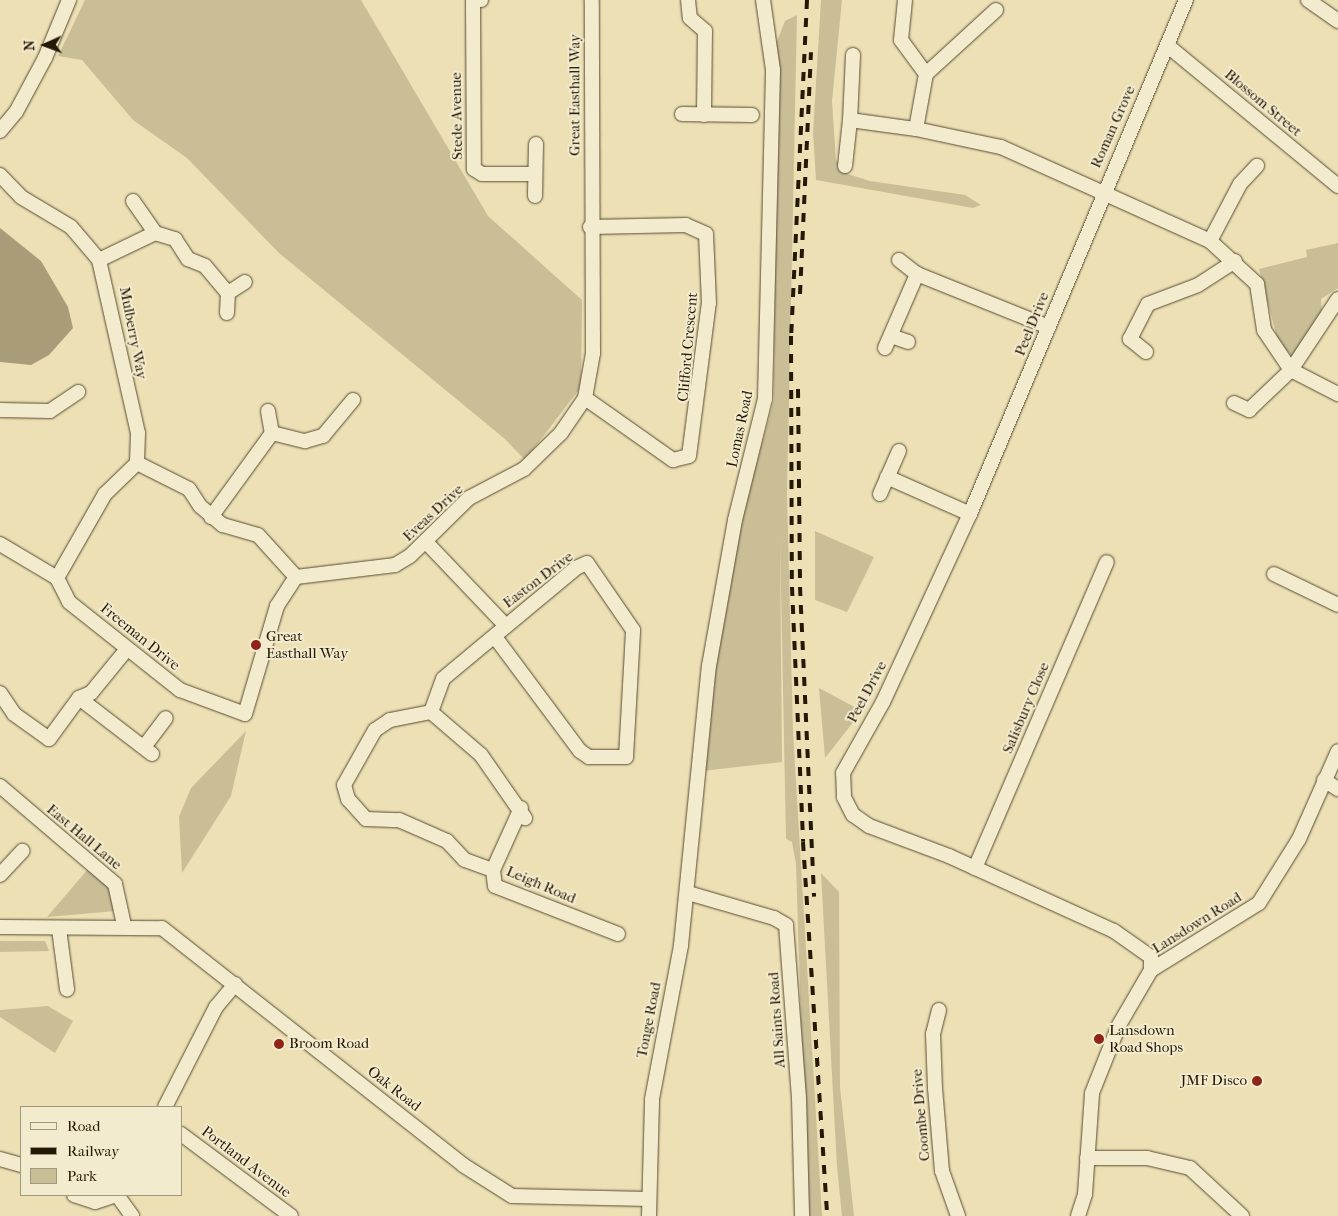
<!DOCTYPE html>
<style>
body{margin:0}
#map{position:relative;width:1338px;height:1216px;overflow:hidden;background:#ece0b4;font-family:"IM FELL French Canon",serif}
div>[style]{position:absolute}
.green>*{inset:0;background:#cabe96}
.water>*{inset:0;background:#a99c79}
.roads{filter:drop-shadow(0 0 1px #584a32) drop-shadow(0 0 1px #584a32)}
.minor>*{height:14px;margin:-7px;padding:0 7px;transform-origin:7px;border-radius:7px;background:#f3ebce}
.rail>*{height:4px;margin-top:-2px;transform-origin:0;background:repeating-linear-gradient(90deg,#261806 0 9px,transparent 0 18px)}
.dots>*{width:14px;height:14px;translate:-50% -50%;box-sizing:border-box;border:2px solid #f3ebce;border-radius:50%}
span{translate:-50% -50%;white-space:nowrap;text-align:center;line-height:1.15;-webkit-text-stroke:4px #f3ebce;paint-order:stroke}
.street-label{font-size:15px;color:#261806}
.poi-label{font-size:15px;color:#261806}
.left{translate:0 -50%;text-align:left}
.right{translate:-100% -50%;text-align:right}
.legend{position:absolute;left:20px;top:1106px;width:162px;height:90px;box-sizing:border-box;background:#f3ebce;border:1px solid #a1977e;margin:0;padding:6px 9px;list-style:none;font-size:15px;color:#261806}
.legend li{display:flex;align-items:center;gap:10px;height:25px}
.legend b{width:25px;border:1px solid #a1977e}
.north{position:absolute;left:20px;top:20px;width:50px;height:50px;-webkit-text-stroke:4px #f3ebce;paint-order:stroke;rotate:268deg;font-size:14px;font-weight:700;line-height:20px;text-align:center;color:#261806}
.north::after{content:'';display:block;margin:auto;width:18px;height:22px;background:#261806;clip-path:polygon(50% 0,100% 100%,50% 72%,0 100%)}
</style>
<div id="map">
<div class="green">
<i style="clip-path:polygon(85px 0,361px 0,488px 216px,582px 300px,581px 387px,525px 460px,505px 439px,279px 253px,187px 158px,133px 120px,82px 60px,58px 56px)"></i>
<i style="clip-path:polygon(821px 0,842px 0,832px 101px,836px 160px,848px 174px,870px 181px,965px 195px,981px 205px,973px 208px,816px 180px,813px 133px)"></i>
<i style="clip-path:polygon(797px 15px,787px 494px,793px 732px,822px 1216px,807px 1216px,796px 864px,792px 842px,786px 839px,780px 538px,782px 762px,702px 771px,727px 571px,774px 400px,775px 46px,785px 21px)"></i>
<i style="clip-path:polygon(1338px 243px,1338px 288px,1321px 299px,1322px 314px,1292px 356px,1278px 341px,1259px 269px,1307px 257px,1306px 250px)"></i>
<i style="clip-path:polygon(815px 531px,874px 557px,847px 612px,815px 600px)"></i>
<i style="clip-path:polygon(819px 688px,862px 711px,825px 758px)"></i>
<i style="clip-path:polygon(246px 731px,231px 796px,182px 873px,179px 817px,191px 788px)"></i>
<i style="clip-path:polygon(88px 869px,112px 889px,116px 911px,47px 917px)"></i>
<i style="clip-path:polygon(821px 873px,839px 892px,840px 1087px,854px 1216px,842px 1216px,837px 1167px)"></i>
<i style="clip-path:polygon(0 941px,45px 941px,49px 951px,0 952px)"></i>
<i style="clip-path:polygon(48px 1006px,73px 1021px,55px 1053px,0 1017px,0 1010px)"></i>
</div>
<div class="water">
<i style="clip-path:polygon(0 228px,41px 261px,68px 307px,73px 328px,49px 355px,31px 365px,0 362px)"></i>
</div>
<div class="roads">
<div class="minor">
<i style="left:481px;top:0;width:8px;rotate:180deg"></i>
<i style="left:473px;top:0;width:169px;rotate:89.7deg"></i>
<i style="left:474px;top:169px;width:9px;rotate:32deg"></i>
<i style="left:482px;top:174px;width:53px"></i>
<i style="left:688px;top:0;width:18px;rotate:84deg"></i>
<i style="left:690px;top:18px;width:20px;rotate:41deg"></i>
<i style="left:705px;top:31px;width:84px;rotate:90.7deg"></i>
<i style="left:905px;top:0;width:40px;rotate:95.7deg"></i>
<i style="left:901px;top:40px;width:42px;rotate:53.7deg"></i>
<i style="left:1308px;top:0;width:37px;rotate:35deg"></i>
<i style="left:996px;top:10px;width:95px;rotate:137.6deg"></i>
<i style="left:926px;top:74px;width:56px;rotate:100.3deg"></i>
<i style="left:916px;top:129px;width:87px;rotate:12deg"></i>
<i style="left:1001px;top:147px;width:229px;rotate:24.2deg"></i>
<i style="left:1210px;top:241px;width:64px;rotate:42.5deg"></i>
<i style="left:1257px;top:284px;width:47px;rotate:81.3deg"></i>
<i style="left:1264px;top:330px;width:48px;rotate:56deg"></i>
<i style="left:1291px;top:370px;width:53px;rotate:27.1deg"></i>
<i style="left:1168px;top:46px;width:220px;rotate:39.5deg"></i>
<i style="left:853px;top:55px;width:65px;rotate:92.6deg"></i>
<i style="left:850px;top:120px;width:67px;rotate:7.8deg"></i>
<i style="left:682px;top:114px;width:70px;rotate:0.8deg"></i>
<i style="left:0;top:131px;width:25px;rotate:-50deg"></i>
<i style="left:16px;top:112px;width:61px;rotate:-61.8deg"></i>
<i style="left:45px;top:58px;width:63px;rotate:-67.5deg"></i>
<i style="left:845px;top:166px;width:46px;rotate:-83.8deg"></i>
<i style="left:0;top:175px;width:30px;rotate:46deg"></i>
<i style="left:21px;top:197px;width:58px;rotate:31deg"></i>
<i style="left:71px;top:227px;width:43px;rotate:49.7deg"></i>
<i style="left:99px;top:260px;width:177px;rotate:77.3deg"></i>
<i style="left:138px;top:433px;width:30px;rotate:92deg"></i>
<i style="left:535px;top:196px;width:52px;rotate:-88.9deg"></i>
<i style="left:133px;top:201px;width:39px;rotate:55deg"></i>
<i style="left:1210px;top:241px;width:64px;rotate:-62.2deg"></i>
<i style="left:1240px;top:184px;width:25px;rotate:-47deg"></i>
<i style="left:99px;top:260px;width:62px;rotate:-25.7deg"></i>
<i style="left:155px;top:233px;width:21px;rotate:17deg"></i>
<i style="left:175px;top:239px;width:24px;rotate:57deg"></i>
<i style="left:188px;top:259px;width:18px;rotate:22deg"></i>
<i style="left:205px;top:266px;width:35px;rotate:50deg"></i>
<i style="left:228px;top:293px;width:20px;rotate:93deg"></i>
<i style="left:899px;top:260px;width:23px;rotate:38deg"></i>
<i style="left:917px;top:274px;width:142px;rotate:21.9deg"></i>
<i style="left:228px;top:293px;width:20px;rotate:-33deg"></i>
<i style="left:891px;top:336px;width:18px;rotate:19deg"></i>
<i style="left:885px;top:348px;width:81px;rotate:-66.6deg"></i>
<i style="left:1146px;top:352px;width:21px;rotate:-141deg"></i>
<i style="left:1130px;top:339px;width:39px;rotate:-63deg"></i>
<i style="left:1148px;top:304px;width:53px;rotate:-20.8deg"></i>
<i style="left:1198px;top:285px;width:44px;rotate:-33deg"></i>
<i style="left:585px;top:398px;width:108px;rotate:35.2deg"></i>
<i style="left:673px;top:460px;width:16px;rotate:-14deg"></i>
<i style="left:689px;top:456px;width:154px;rotate:-82.6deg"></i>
<i style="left:709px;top:303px;width:69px;rotate:-92.5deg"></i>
<i style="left:706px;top:234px;width:22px;rotate:-156deg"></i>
<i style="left:686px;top:225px;width:96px;rotate:178.8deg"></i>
<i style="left:1234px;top:403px;width:17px;rotate:25deg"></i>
<i style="left:1249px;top:410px;width:58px;rotate:-43.6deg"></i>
<i style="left:1291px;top:370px;width:85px;rotate:-56.5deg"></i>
<i style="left:0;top:410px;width:50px;rotate:1.1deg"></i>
<i style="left:50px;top:411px;width:34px;rotate:-34deg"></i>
<i style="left:268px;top:411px;width:22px;rotate:80deg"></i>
<i style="left:137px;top:463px;width:58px;rotate:26.6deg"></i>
<i style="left:189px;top:489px;width:20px;rotate:57deg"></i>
<i style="left:200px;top:506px;width:30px;rotate:40deg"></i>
<i style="left:223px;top:525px;width:36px;rotate:16deg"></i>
<i style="left:258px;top:535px;width:57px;rotate:47.9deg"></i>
<i style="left:887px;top:477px;width:91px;rotate:24deg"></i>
<i style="left:880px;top:494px;width:47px;rotate:-66.2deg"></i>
<i style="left:211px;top:517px;width:104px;rotate:-54deg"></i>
<i style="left:272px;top:433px;width:34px;rotate:14deg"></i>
<i style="left:305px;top:441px;width:19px;rotate:-16deg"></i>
<i style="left:323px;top:436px;width:47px;rotate:-50.2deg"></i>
<i style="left:426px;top:542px;width:115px;rotate:46.4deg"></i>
<i style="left:0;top:544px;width:66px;rotate:30.8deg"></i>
<i style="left:57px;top:578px;width:97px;rotate:-60.3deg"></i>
<i style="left:105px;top:494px;width:45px;rotate:-44.1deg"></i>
<i style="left:1274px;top:574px;width:71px;rotate:25.8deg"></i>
<i style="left:296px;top:577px;width:100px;rotate:-6.9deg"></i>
<i style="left:395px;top:565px;width:17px;rotate:-31deg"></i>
<i style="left:410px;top:556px;width:83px;rotate:-44.5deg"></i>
<i style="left:469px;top:498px;width:62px;rotate:-27.8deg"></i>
<i style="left:524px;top:469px;width:52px;rotate:-44.2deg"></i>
<i style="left:561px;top:433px;width:42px;rotate:-55.6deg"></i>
<i style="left:585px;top:398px;width:46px;rotate:-79.9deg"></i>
<i style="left:593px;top:353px;width:353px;rotate:-90.2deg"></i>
<i style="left:57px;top:578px;width:27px;rotate:63deg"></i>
<i style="left:69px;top:602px;width:142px;rotate:38.4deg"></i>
<i style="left:180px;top:690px;width:69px;rotate:20.3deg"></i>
<i style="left:245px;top:714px;width:113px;rotate:-73.5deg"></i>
<i style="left:277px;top:606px;width:35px;rotate:-57deg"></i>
<i style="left:495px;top:637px;width:142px;rotate:53.3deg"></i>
<i style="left:580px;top:751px;width:11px;rotate:34deg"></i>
<i style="left:589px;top:757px;width:37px"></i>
<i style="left:626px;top:757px;width:127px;rotate:-86.8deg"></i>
<i style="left:633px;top:630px;width:81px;rotate:-124.5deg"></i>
<i style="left:587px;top:563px;width:12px;rotate:156deg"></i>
<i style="left:576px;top:568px;width:173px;rotate:140.2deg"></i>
<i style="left:443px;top:679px;width:35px;rotate:110deg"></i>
<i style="left:431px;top:712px;width:42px;rotate:169deg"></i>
<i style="left:390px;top:720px;width:18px;rotate:146deg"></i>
<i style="left:375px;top:730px;width:63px;rotate:119.4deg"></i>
<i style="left:344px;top:785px;width:15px;rotate:74deg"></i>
<i style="left:348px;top:799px;width:27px;rotate:48deg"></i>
<i style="left:366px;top:819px;width:33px;rotate:2deg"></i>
<i style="left:399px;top:820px;width:52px;rotate:23.6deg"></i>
<i style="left:447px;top:841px;width:26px;rotate:47deg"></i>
<i style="left:465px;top:860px;width:30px;rotate:20deg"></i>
<i style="left:493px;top:870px;width:16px;rotate:83deg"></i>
<i style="left:495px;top:886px;width:132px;rotate:21.3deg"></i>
<i style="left:0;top:693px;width:25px;rotate:56deg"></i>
<i style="left:14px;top:714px;width:43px;rotate:35.5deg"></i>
<i style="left:49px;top:739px;width:51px;rotate:-53.8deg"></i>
<i style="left:79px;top:698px;width:13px;rotate:-23deg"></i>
<i style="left:91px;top:693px;width:57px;rotate:-50.7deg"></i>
<i style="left:79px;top:698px;width:92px;rotate:37.5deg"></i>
<i style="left:431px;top:712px;width:66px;rotate:40.7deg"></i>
<i style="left:481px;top:755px;width:77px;rotate:55.1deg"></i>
<i style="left:144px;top:747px;width:36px;rotate:-53deg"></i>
<i style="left:1324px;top:780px;width:17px;rotate:33deg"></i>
<i style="left:0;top:786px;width:151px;rotate:40.4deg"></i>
<i style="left:115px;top:884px;width:42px;rotate:77.6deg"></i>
<i style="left:975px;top:868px;width:333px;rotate:-66.7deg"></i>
<i style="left:493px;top:870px;width:68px;rotate:-65.7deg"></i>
<i style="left:0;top:875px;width:33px;rotate:-47deg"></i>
<i style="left:688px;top:893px;width:90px;rotate:16.2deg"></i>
<i style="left:774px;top:918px;width:14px;rotate:30deg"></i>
<i style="left:786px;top:925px;width:173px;rotate:85.7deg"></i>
<i style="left:799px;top:1098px;width:118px;rotate:88.5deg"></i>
<i style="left:0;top:927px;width:162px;rotate:0.4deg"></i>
<i style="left:162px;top:928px;width:383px;rotate:38.2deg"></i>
<i style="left:463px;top:1165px;width:58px;rotate:32.3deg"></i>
<i style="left:512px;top:1196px;width:137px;rotate:1.3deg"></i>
<i style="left:59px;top:929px;width:61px;rotate:82.4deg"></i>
<i style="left:1151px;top:970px;width:13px;rotate:-90deg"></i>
<i style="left:1151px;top:957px;width:45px;rotate:-144.9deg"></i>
<i style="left:1114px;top:931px;width:181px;rotate:-155.6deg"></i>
<i style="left:949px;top:856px;width:85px;rotate:-159.4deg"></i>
<i style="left:869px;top:826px;width:19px;rotate:-145deg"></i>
<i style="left:853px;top:815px;width:20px;rotate:-117deg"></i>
<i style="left:844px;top:797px;width:24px;rotate:-92deg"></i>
<i style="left:843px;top:773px;width:81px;rotate:-60.6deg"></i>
<i style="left:883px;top:702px;width:207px;rotate:-65.2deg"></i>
<i style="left:970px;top:514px;width:558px;rotate:-67.21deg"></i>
<i style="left:939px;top:1010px;width:25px;rotate:104deg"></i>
<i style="left:933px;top:1034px;width:54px;rotate:87.9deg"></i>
<i style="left:935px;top:1088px;width:83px;rotate:85.2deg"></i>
<i style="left:942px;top:1171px;width:48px;rotate:70.4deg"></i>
<i style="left:165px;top:1107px;width:112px;rotate:-63deg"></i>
<i style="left:216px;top:1007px;width:30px;rotate:-50deg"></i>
<i style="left:181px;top:1134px;width:137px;rotate:36.7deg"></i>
<i style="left:1087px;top:1158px;width:60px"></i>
<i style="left:1147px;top:1158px;width:44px;rotate:13.1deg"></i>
<i style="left:1190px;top:1168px;width:71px;rotate:42.7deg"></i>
<i style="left:0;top:1159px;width:22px;rotate:16deg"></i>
<i style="left:74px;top:1195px;width:22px;rotate:18deg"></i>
<i style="left:95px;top:1202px;width:22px;rotate:-18deg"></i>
<i style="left:117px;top:1195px;width:26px;rotate:54deg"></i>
<i style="left:649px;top:1216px;width:117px;rotate:-88.5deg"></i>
<i style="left:652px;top:1099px;width:157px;rotate:-79.3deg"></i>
<i style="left:681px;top:945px;width:280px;rotate:-84.3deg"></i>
<i style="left:709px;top:666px;width:148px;rotate:-79.9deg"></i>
<i style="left:735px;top:520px;width:125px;rotate:-76.1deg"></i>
<i style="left:765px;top:399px;width:329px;rotate:-88.6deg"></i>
<i style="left:773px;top:70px;width:71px;rotate:-98.1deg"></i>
<i style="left:1078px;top:1216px;width:23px;rotate:-72deg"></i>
<i style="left:1085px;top:1194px;width:101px;rotate:-86deg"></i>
<i style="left:1092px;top:1093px;width:73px;rotate:-68.3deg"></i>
<i style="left:1119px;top:1025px;width:64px;rotate:-59.8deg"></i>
<i style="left:1151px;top:970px;width:127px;rotate:-31.8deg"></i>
<i style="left:1259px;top:903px;width:75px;rotate:-58deg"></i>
<i style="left:1299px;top:839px;width:96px;rotate:-66.1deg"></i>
</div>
</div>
<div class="rail">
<i style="left:807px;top:0;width:336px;rotate:92.7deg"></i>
<i style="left:791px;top:336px;width:251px;rotate:89.8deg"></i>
<i style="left:792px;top:587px;width:255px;rotate:87.5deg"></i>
<i style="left:803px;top:842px;width:375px;rotate:86.3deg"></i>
<i style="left:800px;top:294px;width:242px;rotate:-87.4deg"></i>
<i style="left:798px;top:389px;width:198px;rotate:89.4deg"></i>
<i style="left:800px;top:587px;width:310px;rotate:87.4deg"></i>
</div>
<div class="dots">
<i style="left:256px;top:645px;background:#8f2418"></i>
<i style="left:1099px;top:1039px;background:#8f2418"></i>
<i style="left:279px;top:1044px;background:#8f2418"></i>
<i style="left:1257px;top:1081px;background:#8f2418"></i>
</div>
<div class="street-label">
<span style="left:575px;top:95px;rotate:-90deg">Great Easthall Way</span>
<span style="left:1263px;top:103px;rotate:40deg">Blossom Street</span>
<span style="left:457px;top:116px;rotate:-91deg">Stede Avenue</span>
<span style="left:1113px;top:127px;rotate:-66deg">Roman Grove</span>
<span style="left:1032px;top:324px;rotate:-68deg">Peel Drive</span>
<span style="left:133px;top:333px;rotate:79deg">Mulberry Way</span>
<span style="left:688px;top:347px;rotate:-85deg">Clifford Crescent</span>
<span style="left:740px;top:429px;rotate:-78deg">Lomas Road</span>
<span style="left:433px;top:513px;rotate:-43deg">Eveas Drive</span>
<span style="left:538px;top:580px;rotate:-37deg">Easton Drive</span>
<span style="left:140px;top:637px;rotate:39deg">Freeman Drive</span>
<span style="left:867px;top:692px;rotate:-62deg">Peel Drive</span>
<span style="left:1026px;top:708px;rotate:-67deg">Salisbury Close</span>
<span style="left:84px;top:837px;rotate:40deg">East Hall Lane</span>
<span style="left:541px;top:885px;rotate:23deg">Leigh Road</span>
<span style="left:1197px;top:923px;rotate:-32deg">Lansdown Road</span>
<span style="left:649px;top:1020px;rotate:-79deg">Tonge Road</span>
<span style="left:777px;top:1020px;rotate:-94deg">All Saints Road</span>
<span style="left:394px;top:1089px;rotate:38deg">Oak Road</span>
<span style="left:921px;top:1115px;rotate:-95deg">Coombe Drive</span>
<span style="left:246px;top:1162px;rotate:37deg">Portland Avenue</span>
</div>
<div class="poi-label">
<span class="left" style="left:266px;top:645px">Great<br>Easthall Way</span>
<span class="left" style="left:1109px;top:1039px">Lansdown<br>Road Shops</span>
<span class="left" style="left:289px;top:1044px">Broom Road</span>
<span class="right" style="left:1247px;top:1081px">JMF Disco</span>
</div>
<ul class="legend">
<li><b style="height:6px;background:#f3ebce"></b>Road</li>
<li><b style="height:6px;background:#261806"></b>Railway</li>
<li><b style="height:14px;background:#cabe96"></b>Park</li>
</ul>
<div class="north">N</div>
</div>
